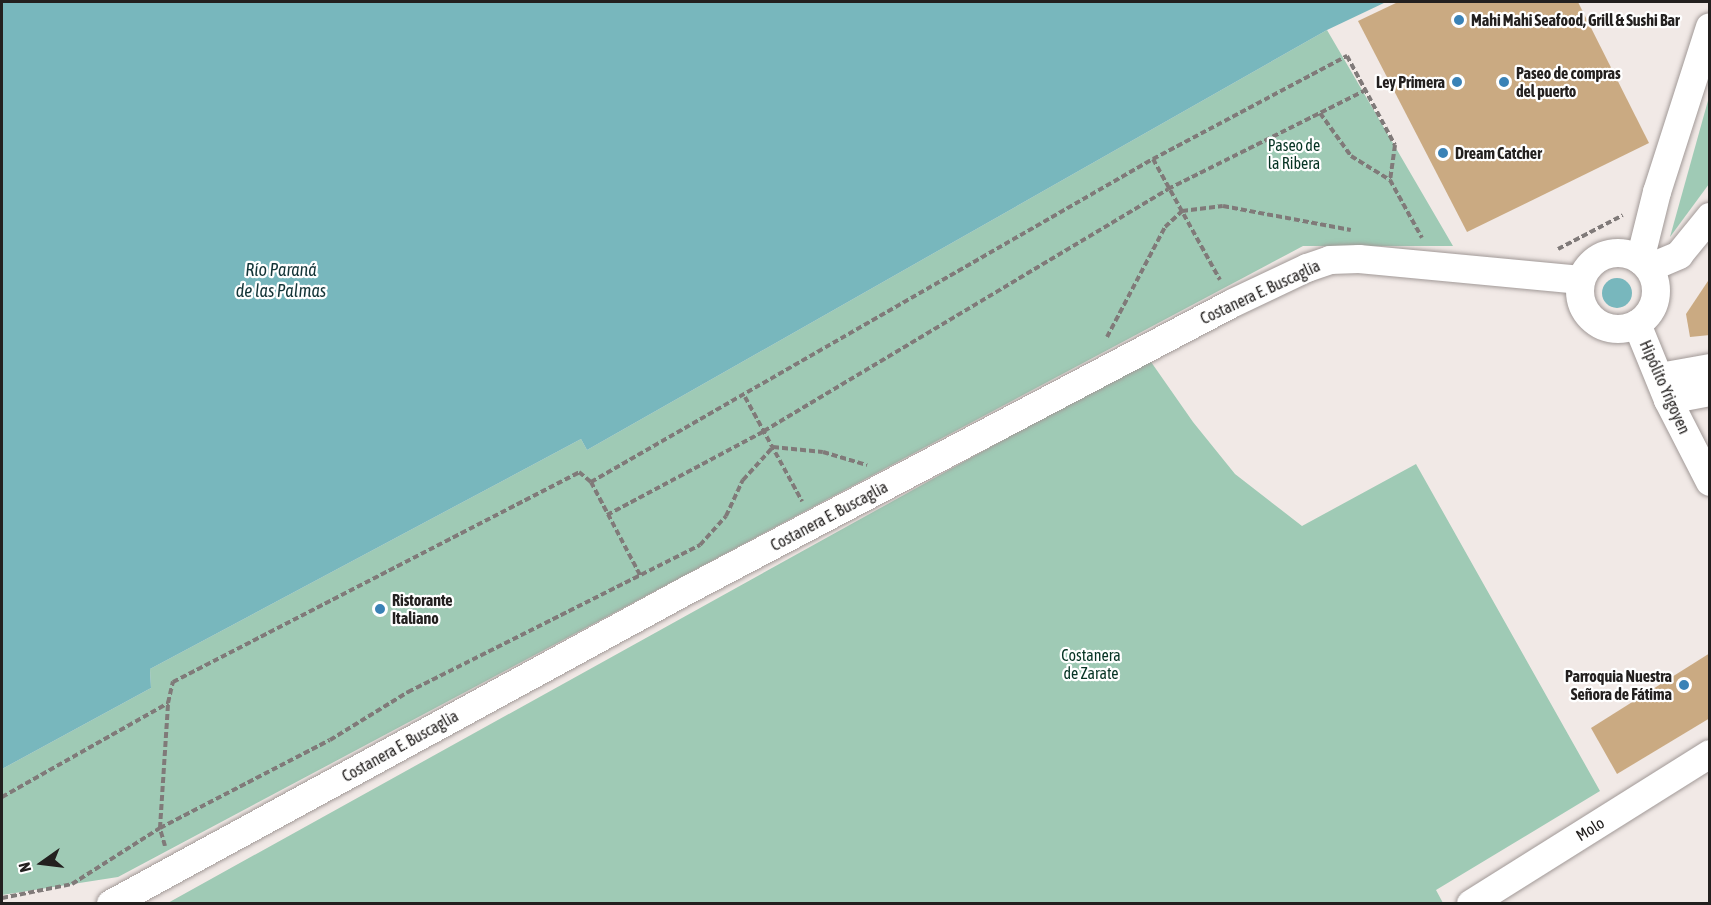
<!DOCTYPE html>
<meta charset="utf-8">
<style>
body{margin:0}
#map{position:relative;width:1711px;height:905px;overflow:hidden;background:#f1e9e6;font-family:"Asap Condensed",sans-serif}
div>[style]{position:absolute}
.green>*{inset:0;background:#9fcab5}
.water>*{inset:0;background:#78b7bd}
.round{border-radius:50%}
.building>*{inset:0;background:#caaa82}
.path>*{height:4px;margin-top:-2px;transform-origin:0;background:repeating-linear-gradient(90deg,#807a79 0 6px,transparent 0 9px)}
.roads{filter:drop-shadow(0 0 2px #a19997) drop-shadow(0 0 2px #a19997)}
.minor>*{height:28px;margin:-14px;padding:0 14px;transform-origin:14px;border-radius:14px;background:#fff}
.minor>.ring{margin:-14px;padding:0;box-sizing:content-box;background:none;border:28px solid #fff;border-radius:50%}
.dots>*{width:16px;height:16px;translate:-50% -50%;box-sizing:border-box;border:3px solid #fff;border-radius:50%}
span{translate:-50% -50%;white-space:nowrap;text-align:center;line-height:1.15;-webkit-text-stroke:4.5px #fff;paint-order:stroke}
.poi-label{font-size:16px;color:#23201f;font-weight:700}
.left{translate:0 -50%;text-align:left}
.right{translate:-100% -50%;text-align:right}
.park-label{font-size:16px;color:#053323}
.street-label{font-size:16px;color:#23201f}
.water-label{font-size:18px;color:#133437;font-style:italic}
.frame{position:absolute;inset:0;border:3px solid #23201f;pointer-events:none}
.north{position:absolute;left:12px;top:833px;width:60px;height:60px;-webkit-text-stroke:4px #fff;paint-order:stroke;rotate:256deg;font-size:16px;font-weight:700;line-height:24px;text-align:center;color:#23201f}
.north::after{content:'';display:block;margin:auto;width:21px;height:27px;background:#23201f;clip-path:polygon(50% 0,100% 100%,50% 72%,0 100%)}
</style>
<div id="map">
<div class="green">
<i style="clip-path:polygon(1327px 30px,1453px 246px,1303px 246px,118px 877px,2px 895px,2px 769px,151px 688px,150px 669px,581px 439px,587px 450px)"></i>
<i style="clip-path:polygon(1709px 97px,1709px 184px,1670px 237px)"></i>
<i style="clip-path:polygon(1149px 359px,1193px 422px,1235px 474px,1302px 526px,1416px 464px,1600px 791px,1436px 890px,1443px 903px,166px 904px)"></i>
</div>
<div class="water">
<i style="clip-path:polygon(2px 2px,1386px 2px,1327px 30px,587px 450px,581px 439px,150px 669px,151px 688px,2px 769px)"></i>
<i class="round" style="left:1602px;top:278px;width:30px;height:30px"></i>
</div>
<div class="building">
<i style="clip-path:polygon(1398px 2px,1578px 2px,1649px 143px,1467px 232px,1358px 21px)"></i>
<i style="clip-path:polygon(1710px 278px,1710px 335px,1690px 337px,1686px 314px)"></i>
<i style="clip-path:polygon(1710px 653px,1710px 718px,1617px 774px,1591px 728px)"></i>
</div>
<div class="path">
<i style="left:1320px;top:113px;width:53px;rotate:54.2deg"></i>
<i style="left:1351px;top:156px;width:46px;rotate:31.6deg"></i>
<i style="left:1153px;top:159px;width:138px;rotate:61deg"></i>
<i style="left:1558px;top:249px;width:73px;rotate:-27.6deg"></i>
<i style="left:1107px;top:337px;width:124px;rotate:-62.2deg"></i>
<i style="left:1165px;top:227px;width:23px;rotate:-43deg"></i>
<i style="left:1182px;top:211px;width:41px;rotate:-7deg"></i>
<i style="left:1223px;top:206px;width:130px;rotate:10.6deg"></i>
<i style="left:745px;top:397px;width:119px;rotate:61.3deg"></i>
<i style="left:591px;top:482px;width:107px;rotate:62.2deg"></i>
<i style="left:607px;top:515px;width:178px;rotate:-28.1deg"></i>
<i style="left:764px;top:431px;width:471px;rotate:-30.9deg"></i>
<i style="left:1168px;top:189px;width:219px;rotate:-26.6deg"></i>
<i style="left:2px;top:797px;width:191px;rotate:-29.5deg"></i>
<i style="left:168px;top:703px;width:22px;rotate:-77deg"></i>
<i style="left:173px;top:682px;width:457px;rotate:-27.3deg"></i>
<i style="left:579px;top:472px;width:16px;rotate:40deg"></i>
<i style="left:591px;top:482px;width:648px;rotate:-29.89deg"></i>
<i style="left:1153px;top:159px;width:220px;rotate:-28deg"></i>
<i style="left:1347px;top:56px;width:101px;rotate:61.7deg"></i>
<i style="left:1395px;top:145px;width:35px;rotate:98deg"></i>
<i style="left:1390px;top:180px;width:66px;rotate:61.1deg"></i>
<i style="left:165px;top:846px;width:19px;rotate:-106deg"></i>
<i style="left:160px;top:828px;width:124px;rotate:-86.3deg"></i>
<i style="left:2px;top:898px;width:71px;rotate:-11.3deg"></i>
<i style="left:72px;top:884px;width:104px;rotate:-32.5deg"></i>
<i style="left:160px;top:828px;width:191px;rotate:-27.4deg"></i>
<i style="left:330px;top:740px;width:92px;rotate:-31.6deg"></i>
<i style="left:408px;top:692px;width:327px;rotate:-26.7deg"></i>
<i style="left:700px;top:545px;width:39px;rotate:-48deg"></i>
<i style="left:726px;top:516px;width:40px;rotate:-65deg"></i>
<i style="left:743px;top:480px;width:45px;rotate:-47.7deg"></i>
<i style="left:773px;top:447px;width:50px;rotate:5.7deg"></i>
<i style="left:823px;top:452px;width:46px;rotate:16.5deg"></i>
</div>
<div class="roads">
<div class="minor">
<i class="ring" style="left:1580px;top:253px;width:48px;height:48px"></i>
<i style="left:1640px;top:260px;width:70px;rotate:-76deg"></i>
<i style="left:1657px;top:192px;width:173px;rotate:-72.2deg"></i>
<i style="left:1649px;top:268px;width:33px;rotate:-23deg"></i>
<i style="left:1679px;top:255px;width:49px;rotate:-50.8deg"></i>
<i style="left:1637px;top:324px;width:82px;rotate:67.8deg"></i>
<i style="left:1668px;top:400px;width:92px;rotate:62.9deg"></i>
<i style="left:1660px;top:377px;width:51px;rotate:-10.2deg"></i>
<i style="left:1668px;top:400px;width:43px;rotate:-10.8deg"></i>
<i style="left:111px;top:904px;width:652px;rotate:-28.57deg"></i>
<i style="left:684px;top:592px;width:620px;rotate:-27.76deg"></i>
<i style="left:1233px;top:303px;width:82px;rotate:-25.3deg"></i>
<i style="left:1307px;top:268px;width:24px;rotate:-19deg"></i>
<i style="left:1330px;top:260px;width:29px;rotate:-2deg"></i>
<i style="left:1359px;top:259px;width:223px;rotate:5.4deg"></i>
<i style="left:1471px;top:904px;width:282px;rotate:-32.1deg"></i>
</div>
</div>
<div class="dots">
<i style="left:1459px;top:20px;background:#3a82b6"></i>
<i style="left:1457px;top:82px;background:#3a82b6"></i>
<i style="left:1504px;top:82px;background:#3a82b6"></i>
<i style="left:1443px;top:153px;background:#3a82b6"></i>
<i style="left:380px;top:609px;background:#3a82b6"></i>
<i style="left:1684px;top:685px;background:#3a82b6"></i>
</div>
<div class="poi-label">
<span class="left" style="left:1471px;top:20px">Mahi Mahi Seafood, Grill &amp; Sushi Bar</span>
<span class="left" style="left:1516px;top:82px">Paseo de compras<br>del puerto</span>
<span class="right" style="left:1445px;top:82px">Ley Primera</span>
<span class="left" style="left:1455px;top:153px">Dream Catcher</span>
<span class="left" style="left:392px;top:609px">Ristorante<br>Italiano</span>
<span class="right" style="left:1672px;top:685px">Parroquia Nuestra<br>Señora de Fátima</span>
</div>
<div class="park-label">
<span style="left:1294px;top:154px">Paseo de<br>la Ribera</span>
<span style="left:1091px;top:664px">Costanera<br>de Zarate</span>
</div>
<div class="street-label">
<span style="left:1260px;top:292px;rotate:-25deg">Costanera E. Buscaglia</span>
<span style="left:1665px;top:387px;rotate:66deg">Hipólito Yrigoyen</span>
<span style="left:829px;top:516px;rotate:-28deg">Costanera E. Buscaglia</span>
<span style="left:400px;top:746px;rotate:-29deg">Costanera E. Buscaglia</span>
<span style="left:1590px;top:829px;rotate:-32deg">Molo</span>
</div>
<div class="water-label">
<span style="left:281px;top:281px">Río Paraná<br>de las Palmas</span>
</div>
<div class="frame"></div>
<div class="north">N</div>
</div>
